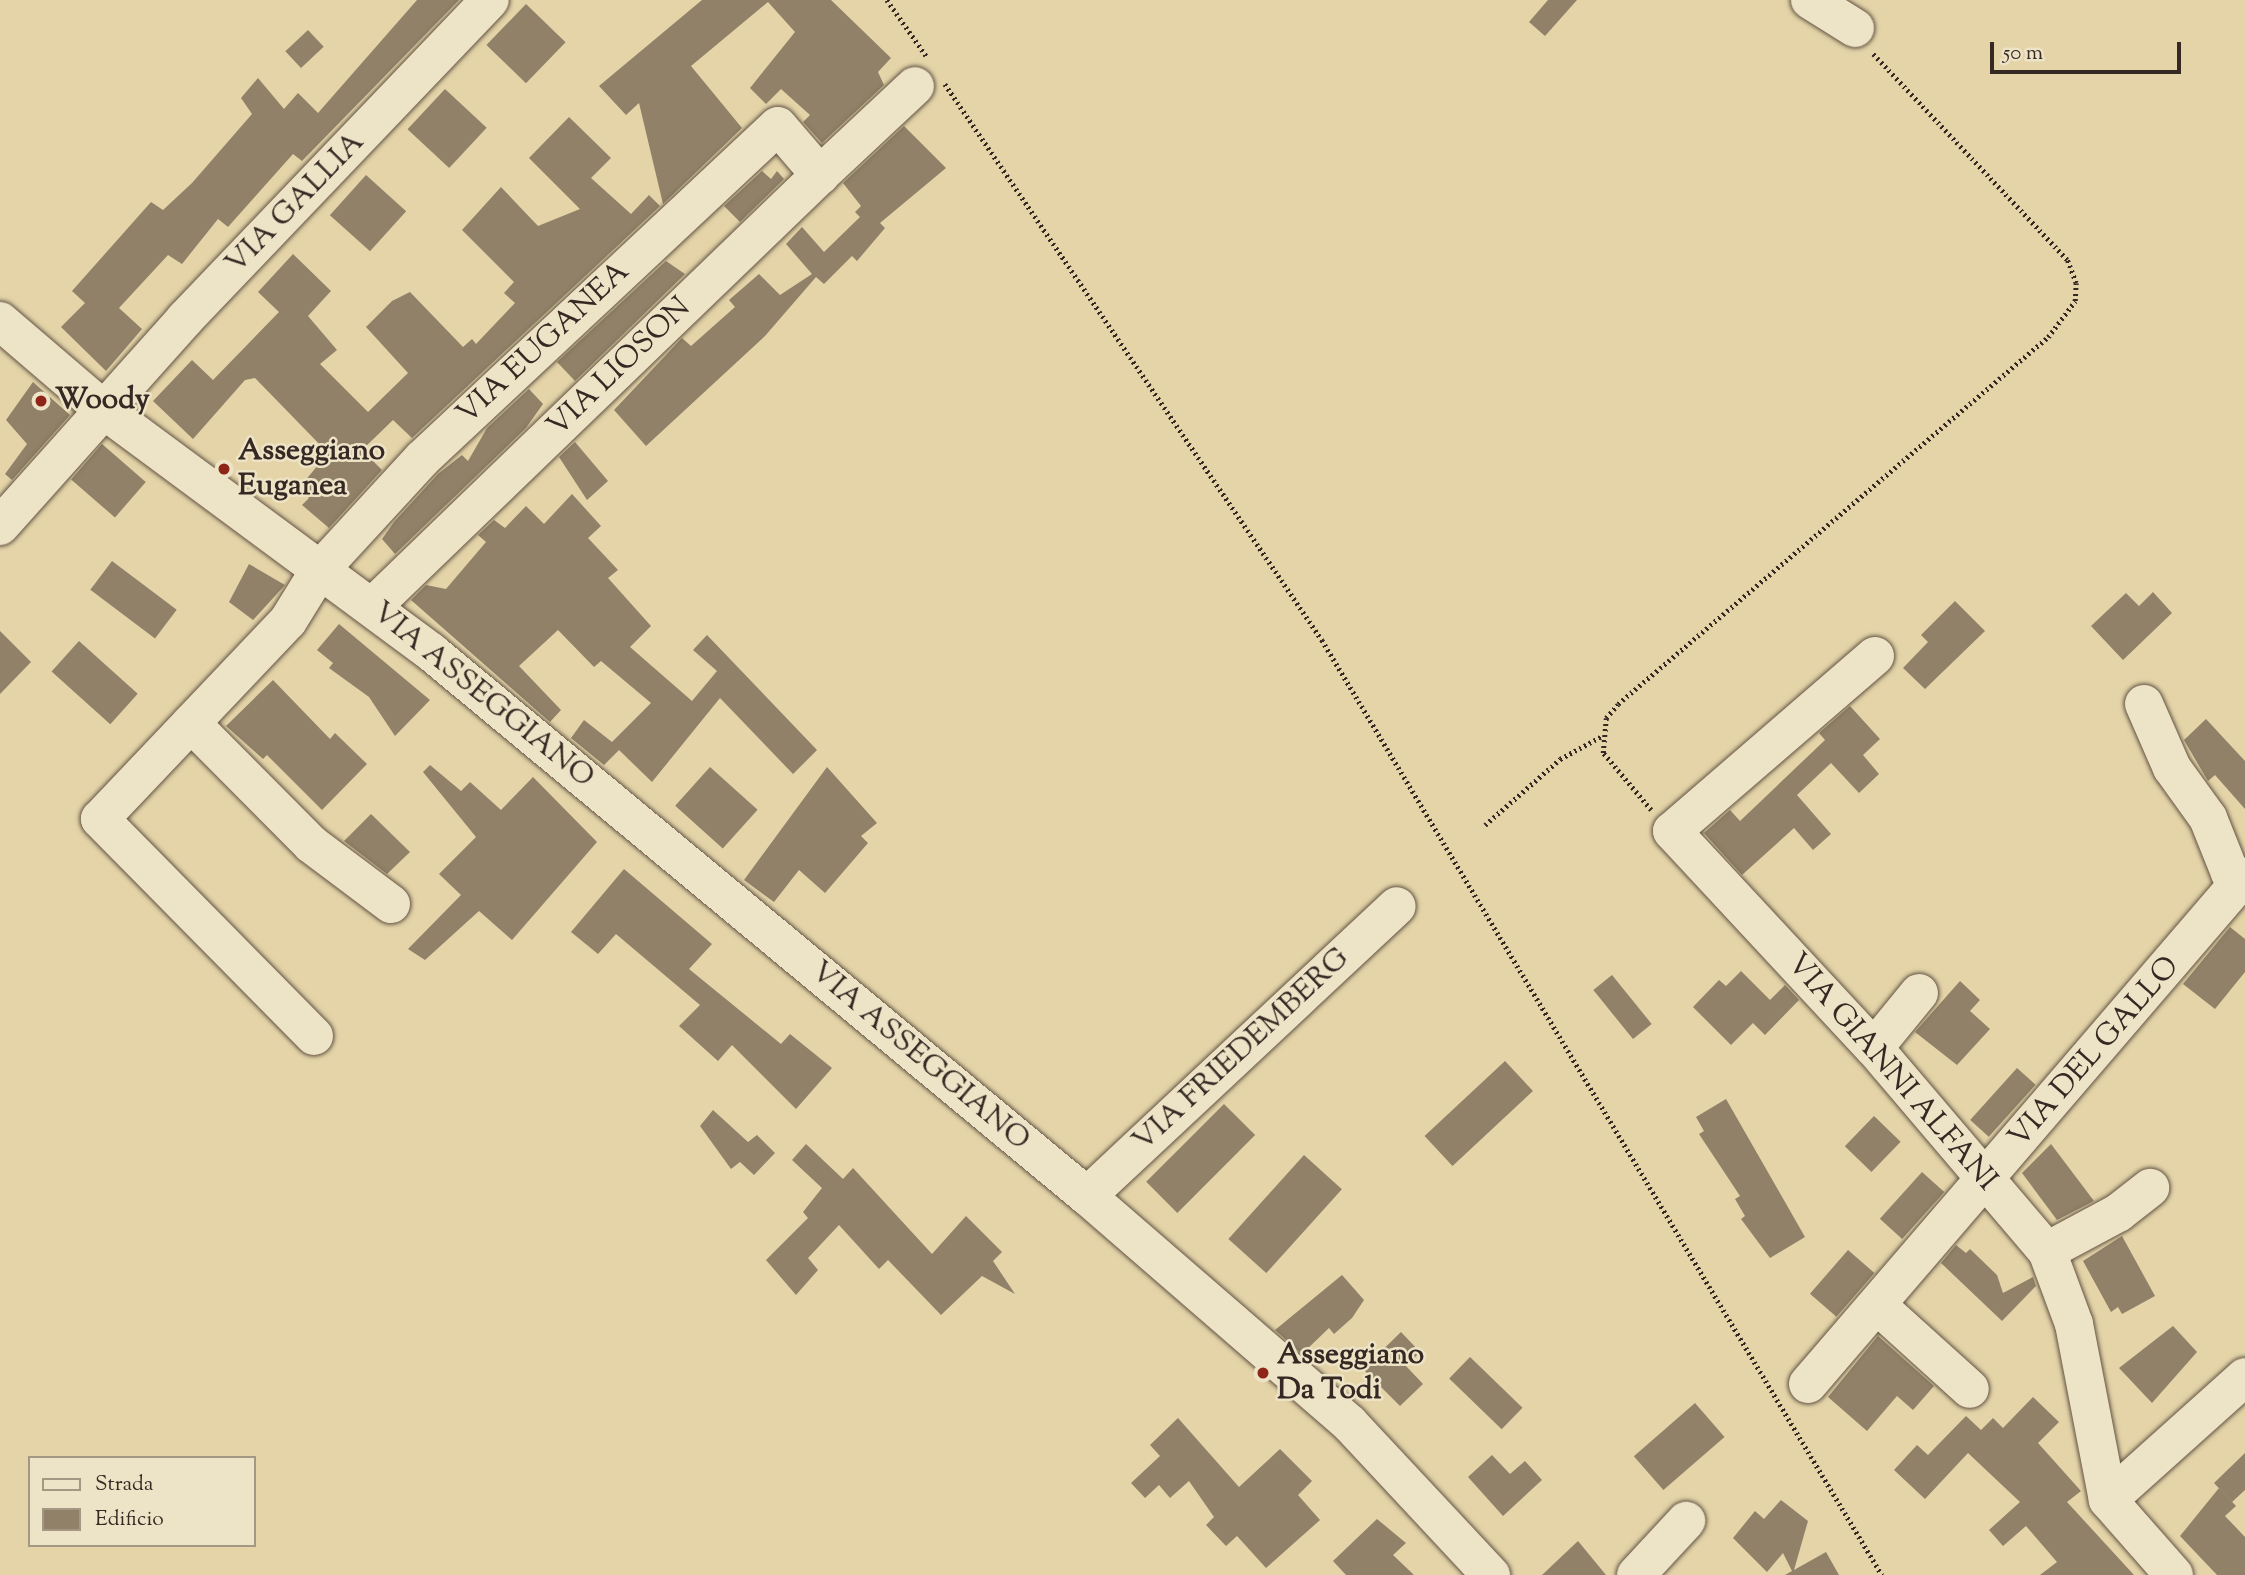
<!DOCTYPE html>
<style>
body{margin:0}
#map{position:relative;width:2245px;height:1575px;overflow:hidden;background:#e4d4a8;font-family:"Sorts Mill Goudy",serif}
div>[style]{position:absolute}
.building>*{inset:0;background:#908168;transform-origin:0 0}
.path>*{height:4.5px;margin-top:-2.25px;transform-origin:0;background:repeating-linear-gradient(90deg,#362823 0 2px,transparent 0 5.5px)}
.roads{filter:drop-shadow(0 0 2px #625344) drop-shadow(0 0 2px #625344)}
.minor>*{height:38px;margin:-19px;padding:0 19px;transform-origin:19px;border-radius:19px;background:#ede3c6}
.dots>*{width:19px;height:19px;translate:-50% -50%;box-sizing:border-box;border:4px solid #ede3c6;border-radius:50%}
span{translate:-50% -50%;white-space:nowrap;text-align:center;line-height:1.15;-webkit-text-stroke:5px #ede3c6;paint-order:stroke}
.street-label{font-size:30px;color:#362823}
.poi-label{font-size:30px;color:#362823;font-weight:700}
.left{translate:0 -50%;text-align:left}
.legend{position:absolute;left:28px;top:1456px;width:228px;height:91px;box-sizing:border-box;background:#ede3c6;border:2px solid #a49885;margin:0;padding:9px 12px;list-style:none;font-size:21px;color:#362823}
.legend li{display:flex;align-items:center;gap:14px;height:35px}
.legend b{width:35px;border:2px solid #a49885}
.scale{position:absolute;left:1990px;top:42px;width:191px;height:32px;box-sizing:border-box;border:4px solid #362823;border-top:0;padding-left:9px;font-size:21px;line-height:24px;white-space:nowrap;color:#362823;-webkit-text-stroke:5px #ede3c6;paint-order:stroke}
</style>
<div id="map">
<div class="building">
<i style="clip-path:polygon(417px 0,459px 0,302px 161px,293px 154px,228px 227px,218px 219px,182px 264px,168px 255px,119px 308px,142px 329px,106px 371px,61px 327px,85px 303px,72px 291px,151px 202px,163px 210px,192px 183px,252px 114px,241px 98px,258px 78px,284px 109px,298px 93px,318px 113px)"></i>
<i style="clip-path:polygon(702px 0,831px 0,891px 58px,878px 72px,884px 85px,822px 143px,803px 122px,810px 115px,781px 89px,766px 104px,750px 88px,795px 32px,768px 2px,691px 66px,742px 128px,663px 204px,639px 103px,626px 115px,599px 86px)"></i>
<i style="clip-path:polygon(1548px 0,1577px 0,1545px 36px,1529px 22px)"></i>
<i style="left:526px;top:4px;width:55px;height:57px;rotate:44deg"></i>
<i style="left:308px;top:30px;width:23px;height:31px;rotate:47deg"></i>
<i style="left:445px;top:89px;width:57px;height:55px;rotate:43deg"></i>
<i style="clip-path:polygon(569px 117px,611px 158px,591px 178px,631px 214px,649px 195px,660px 206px,412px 438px,393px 420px,362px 450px,382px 470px,329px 528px,302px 505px,309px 498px,299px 488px,328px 453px,255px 378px,245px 380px,193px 439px,153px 401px,192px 360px,213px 380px,279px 312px,258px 292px,293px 254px,331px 291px,308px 316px,337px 350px,320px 364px,368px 412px,408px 373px,366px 327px,392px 301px,410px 292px,463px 347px,472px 339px,476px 344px,515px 303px,504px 293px,514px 282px,462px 230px,501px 187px,538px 226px,580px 209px,529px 158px)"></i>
<i style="clip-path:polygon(904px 126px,946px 168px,880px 223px,885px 228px,857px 261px,852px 256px,824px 284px,816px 277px,765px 336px,646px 446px,614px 410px,682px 338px,691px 346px,735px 307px,729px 300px,759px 274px,780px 295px,812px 274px,786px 244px,802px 227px,824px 252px,860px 217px,855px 212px,861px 206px,843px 183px)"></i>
<i style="clip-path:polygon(762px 171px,771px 179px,777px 171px,784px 179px,740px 222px,724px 206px)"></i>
<i style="left:366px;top:175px;width:54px;height:54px;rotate:42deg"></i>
<i style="clip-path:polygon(666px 261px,685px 274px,575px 381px,557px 362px)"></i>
<i style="clip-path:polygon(33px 382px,70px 415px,12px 480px,5px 474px,27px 444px,6px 420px)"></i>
<i style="clip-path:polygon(529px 389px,543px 404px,526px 428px,395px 554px,382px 539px,394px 522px,438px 474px,462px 455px,468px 461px,487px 428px)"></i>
<i style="clip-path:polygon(575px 442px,608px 481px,587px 500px,559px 457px)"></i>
<i style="left:102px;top:444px;width:58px;height:47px;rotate:41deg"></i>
<i style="clip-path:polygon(572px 494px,601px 526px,588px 538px,618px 570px,608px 578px,651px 626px,630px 647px,692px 701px,717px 671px,693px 650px,707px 635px,817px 750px,793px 774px,720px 698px,652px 782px,619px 750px,604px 765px,571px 738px,584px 720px,612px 742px,651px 703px,601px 661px,594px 667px,558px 630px,519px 666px,561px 710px,550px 722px,411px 600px,426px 585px,446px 589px,486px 542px,478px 535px,494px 520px,505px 528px,526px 506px,544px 524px)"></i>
<i style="left:112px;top:561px;width:81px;height:36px;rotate:37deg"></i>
<i style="clip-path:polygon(249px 564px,285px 585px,253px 620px,229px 602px)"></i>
<i style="clip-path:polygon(2153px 592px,2172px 613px,2123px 660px,2091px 626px,2126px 593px,2139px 606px)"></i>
<i style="clip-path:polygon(1955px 601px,1985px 631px,1925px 689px,1903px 668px,1928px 642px,1921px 635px)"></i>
<i style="clip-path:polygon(339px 624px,430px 700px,395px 736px,369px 697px,329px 668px,333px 663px,317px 650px)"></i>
<i style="clip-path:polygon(0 631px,31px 662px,0 694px)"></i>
<i style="left:79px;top:641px;width:79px;height:41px;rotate:42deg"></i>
<i style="clip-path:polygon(273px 680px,330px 739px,335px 733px,367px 764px,322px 810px,267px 755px,263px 759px,226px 726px)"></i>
<i style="clip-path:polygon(1850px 706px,1880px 739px,1863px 755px,1879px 774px,1859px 793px,1831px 763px,1797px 795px,1831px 834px,1813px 850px,1794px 828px,1742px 875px,1704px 833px,1730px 810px,1740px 821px,1825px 740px,1819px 733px)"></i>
<i style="clip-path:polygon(2206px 719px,2245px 761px,2245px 809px,2215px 775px,2208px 781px,2184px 740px)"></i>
<i style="clip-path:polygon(430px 765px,461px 791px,470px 782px,501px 810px,533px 777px,597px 842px,512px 940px,479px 911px,425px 960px,408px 949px,461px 895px,439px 874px,476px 837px,423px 772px)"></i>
<i style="left:710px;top:767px;width:64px;height:52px;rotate:42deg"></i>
<i style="clip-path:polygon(827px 767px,877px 823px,861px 836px,868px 843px,825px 893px,799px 870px,774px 902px,744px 880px)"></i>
<i style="clip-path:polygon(371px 814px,410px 852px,387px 874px,344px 841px)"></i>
<i style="clip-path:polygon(624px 869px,712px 944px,689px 969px,781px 1044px,790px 1034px,832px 1068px,796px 1109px,732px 1045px,718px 1061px,679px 1026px,700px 1005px,616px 934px,598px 954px,571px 932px)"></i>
<i style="clip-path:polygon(2230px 927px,2245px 939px,2245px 972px,2215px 1009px,2183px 984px)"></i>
<i style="clip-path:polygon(1741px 971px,1770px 1000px,1785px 985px,1799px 1000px,1765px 1035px,1753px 1023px,1731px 1045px,1693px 1007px,1719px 980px,1726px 986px)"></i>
<i style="left:1612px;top:975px;width:63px;height:24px;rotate:51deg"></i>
<i style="clip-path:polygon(1960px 981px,1980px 1000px,1970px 1011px,1990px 1029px,1957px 1065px,1915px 1032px)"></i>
<i style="left:1505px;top:1061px;width:41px;height:110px;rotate:47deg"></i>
<i style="left:2017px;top:1068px;width:25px;height:70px;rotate:42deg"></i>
<i style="clip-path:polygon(1726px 1099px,1805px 1237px,1770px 1258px,1741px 1219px,1745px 1216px,1735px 1199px,1740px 1196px,1699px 1134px,1704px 1131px,1696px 1117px)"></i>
<i style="left:1224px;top:1104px;width:44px;height:110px;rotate:45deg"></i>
<i style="clip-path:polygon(713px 1110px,748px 1142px,757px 1135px,775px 1153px,754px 1175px,740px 1162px,731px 1169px,700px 1126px)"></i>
<i style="left:1874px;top:1116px;width:37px;height:42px;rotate:44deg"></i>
<i style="clip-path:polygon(806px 1144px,843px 1179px,853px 1168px,932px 1254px,966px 1216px,1002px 1252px,993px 1261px,1015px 1294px,982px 1276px,941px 1315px,888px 1260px,879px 1269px,839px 1225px,808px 1258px,818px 1270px,796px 1295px,766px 1260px,808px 1218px,803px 1212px,822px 1188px,792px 1160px)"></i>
<i style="clip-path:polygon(2051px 1144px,2094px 1201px,2057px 1220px,2022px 1173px)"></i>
<i style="left:1304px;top:1155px;width:51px;height:113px;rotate:42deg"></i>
<i style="left:1922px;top:1172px;width:30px;height:63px;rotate:42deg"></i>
<i style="clip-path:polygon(2122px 1236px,2155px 1296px,2122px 1314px,2118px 1307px,2111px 1312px,2083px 1261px)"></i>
<i style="clip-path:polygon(1956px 1245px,1966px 1253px,1970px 1249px,1997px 1275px,2003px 1293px,2033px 1277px,2036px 1286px,2002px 1321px,1941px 1263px)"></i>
<i style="left:1848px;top:1250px;width:35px;height:58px;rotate:41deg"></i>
<i style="clip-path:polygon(1342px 1275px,1364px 1300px,1352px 1318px,1334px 1334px,1329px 1328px,1302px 1354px,1275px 1330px)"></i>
<i style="clip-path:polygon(2173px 1326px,2197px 1352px,2152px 1403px,2119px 1368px)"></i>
<i style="clip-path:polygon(1401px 1332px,1420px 1352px,1406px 1366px,1423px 1384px,1400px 1406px,1363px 1369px)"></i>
<i style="clip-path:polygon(1878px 1336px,1934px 1386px,1913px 1410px,1897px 1396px,1867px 1431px,1828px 1397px)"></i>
<i style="left:1470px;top:1357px;width:73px;height:30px;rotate:44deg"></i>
<i style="clip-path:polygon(2033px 1397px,2059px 1422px,2038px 1443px,2081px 1491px,2067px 1502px,2134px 1575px,2040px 1575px,2057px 1562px,2026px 1526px,2003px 1546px,1989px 1530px,2020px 1502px,1968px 1453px,1925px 1499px,1894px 1470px,1917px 1445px,1928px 1455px,1966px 1416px,1981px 1430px,1993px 1418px,2003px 1428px)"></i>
<i style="left:1695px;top:1403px;width:45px;height:81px;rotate:49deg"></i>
<i style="clip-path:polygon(1178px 1418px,1239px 1487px,1280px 1449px,1312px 1481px,1298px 1495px,1320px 1520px,1266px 1568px,1237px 1536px,1226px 1546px,1206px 1525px,1214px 1517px,1189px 1481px,1170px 1498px,1159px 1485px,1145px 1498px,1131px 1483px,1160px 1456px,1150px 1445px)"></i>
<i style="clip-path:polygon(2245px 1453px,2245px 1490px,2232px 1502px,2214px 1483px)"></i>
<i style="clip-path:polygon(1492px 1455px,1510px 1474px,1525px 1461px,1542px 1480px,1503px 1516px,1468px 1477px)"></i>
<i style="clip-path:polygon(2219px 1488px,2236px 1506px,2225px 1516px,2245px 1537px,2245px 1575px,2217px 1575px,2180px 1536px)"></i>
<i style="clip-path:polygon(1781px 1500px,1808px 1521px,1794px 1570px,1826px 1552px,1839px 1575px,1785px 1575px,1792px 1571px,1783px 1553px,1767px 1572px,1733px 1538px,1755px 1511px,1764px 1519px)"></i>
<i style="clip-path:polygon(1377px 1519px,1406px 1543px,1393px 1555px,1414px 1575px,1346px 1575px,1333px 1561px)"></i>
<i style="clip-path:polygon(1578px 1541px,1606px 1575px,1542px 1575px)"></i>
</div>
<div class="path">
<i style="left:887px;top:0;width:70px;rotate:54.9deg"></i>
<i style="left:945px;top:84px;width:672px;rotate:55.86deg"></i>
<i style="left:1322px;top:640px;width:1090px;rotate:59.08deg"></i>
<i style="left:1651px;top:810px;width:75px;rotate:-130.1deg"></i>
<i style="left:1603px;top:753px;width:35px;rotate:-85deg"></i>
<i style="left:1606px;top:718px;width:18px;rotate:-49deg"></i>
<i style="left:1618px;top:704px;width:565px;rotate:-40.48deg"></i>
<i style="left:2048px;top:337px;width:45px;rotate:-53.1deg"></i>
<i style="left:2075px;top:301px;width:18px;rotate:-87deg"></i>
<i style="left:2076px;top:283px;width:25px;rotate:-111deg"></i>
<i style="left:2067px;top:260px;width:283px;rotate:-133.3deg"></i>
<i style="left:1485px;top:825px;width:100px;rotate:-41.3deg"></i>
<i style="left:1560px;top:759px;width:48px;rotate:-28.7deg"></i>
</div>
<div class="roads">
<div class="minor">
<i style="left:1810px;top:0;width:53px;rotate:31.9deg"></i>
<i style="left:820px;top:175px;width:130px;rotate:-43.1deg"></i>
<i style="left:0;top:321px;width:137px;rotate:40.6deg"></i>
<i style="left:104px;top:410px;width:407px;rotate:36.5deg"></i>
<i style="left:431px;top:652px;width:852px;rotate:39.67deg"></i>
<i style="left:1087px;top:1196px;width:348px;rotate:40.9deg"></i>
<i style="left:1350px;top:1424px;width:207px;rotate:47deg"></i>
<i style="left:0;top:526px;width:278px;rotate:-48.2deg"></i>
<i style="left:185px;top:319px;width:441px;rotate:-46.3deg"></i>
<i style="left:1875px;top:656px;width:268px;rotate:139.2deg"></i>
<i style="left:1672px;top:831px;width:296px;rotate:47.1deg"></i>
<i style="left:1874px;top:1048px;width:267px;rotate:49.6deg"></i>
<i style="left:2047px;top:1251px;width:78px;rotate:69.7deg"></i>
<i style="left:2074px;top:1324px;width:179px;rotate:79.1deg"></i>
<i style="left:2108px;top:1500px;width:100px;rotate:48.7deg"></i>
<i style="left:2144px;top:704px;width:70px;rotate:66.4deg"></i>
<i style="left:2172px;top:768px;width:62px;rotate:54.2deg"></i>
<i style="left:2208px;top:818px;width:59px;rotate:68.2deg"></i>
<i style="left:2230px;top:873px;width:16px;rotate:18deg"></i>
<i style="left:191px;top:723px;width:170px;rotate:45.2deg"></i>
<i style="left:311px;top:844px;width:100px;rotate:36.9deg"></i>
<i style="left:314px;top:1036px;width:305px;rotate:-134.6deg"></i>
<i style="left:100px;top:819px;width:273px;rotate:-46.5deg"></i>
<i style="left:288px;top:621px;width:59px;rotate:-58.2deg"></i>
<i style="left:319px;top:571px;width:152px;rotate:-47.4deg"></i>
<i style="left:422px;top:459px;width:487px;rotate:-43.1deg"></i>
<i style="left:778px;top:126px;width:65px;rotate:49.4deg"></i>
<i style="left:820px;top:175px;width:621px;rotate:136.04deg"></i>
<i style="left:1874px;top:1048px;width:71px;rotate:-50.7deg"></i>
<i style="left:1087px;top:1196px;width:424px;rotate:-43.1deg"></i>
<i style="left:2047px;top:1251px;width:81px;rotate:-28.2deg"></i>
<i style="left:2118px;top:1213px;width:41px;rotate:-38deg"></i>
<i style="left:1877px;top:1305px;width:125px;rotate:42.1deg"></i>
<i style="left:1808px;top:1384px;width:666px;rotate:-49.32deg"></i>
<i style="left:2108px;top:1500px;width:184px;rotate:-41.9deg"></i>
<i style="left:1636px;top:1575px;width:74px;rotate:-47.2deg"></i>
</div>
</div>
<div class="dots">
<i style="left:41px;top:401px;background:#8f2418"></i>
<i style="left:224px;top:469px;background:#8f2418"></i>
<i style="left:1263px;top:1373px;background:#8f2418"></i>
</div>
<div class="street-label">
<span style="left:296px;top:204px;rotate:-46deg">VIA GALLIA</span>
<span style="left:544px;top:344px;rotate:-43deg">VIA EUGANEA</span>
<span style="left:620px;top:368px;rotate:-44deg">VIA LIOSON</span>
<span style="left:482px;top:696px;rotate:39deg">VIA ASSEGGIANO</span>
<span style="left:1242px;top:1051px;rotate:-43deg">VIA FRIEDEMBERG</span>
<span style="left:2095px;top:1053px;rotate:-49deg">VIA DEL GALLO</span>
<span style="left:919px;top:1057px;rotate:40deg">VIA ASSEGGIANO</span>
<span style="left:1891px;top:1073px;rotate:49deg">VIA GIANNI ALFANI</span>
</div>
<div class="poi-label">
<span class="left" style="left:55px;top:401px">Woody</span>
<span class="left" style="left:238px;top:469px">Asseggiano<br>Euganea</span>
<span class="left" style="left:1277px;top:1373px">Asseggiano<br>Da Todi</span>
</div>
<ul class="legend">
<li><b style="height:9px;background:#ede3c6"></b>Strada</li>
<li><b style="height:19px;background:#908168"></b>Edificio</li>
</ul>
<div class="scale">50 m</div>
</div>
